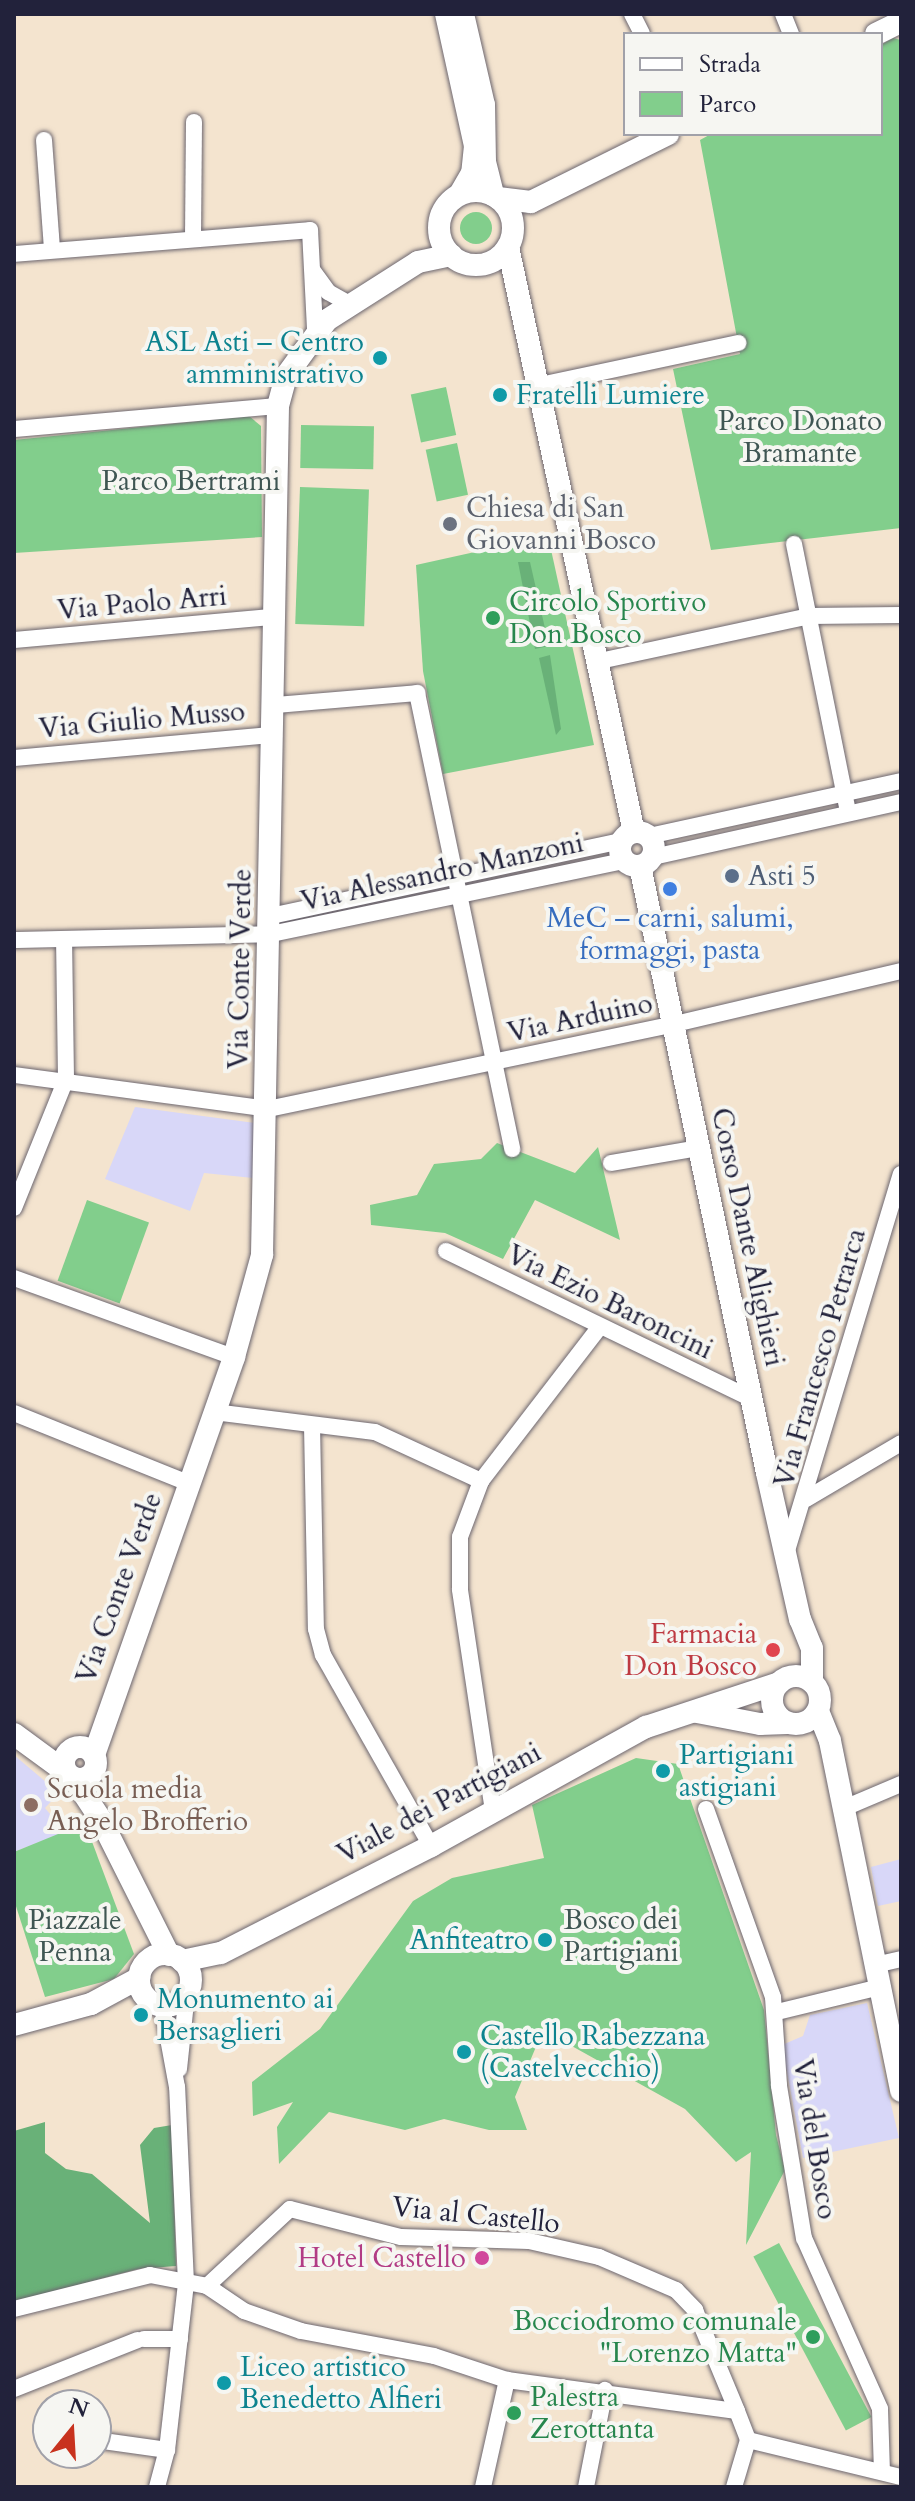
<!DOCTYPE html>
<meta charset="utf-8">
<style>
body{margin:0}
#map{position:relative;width:915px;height:2501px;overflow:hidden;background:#f4e4cf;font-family:Cardo,serif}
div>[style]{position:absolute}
.built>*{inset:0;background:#d8d7f8}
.green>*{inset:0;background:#82ce8c;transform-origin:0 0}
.round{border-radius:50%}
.forest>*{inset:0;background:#69b178}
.roads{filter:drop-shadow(0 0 2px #6c666f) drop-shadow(0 0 2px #6c666f)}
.street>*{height:16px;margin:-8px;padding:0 8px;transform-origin:8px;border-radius:8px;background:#fff}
.secondary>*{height:22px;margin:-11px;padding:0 11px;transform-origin:11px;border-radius:11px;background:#fff}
.secondary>.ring{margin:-11px;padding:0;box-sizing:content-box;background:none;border:22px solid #fff;border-radius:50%}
.dots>*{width:22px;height:22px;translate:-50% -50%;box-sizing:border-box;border:4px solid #f6f6f2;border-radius:50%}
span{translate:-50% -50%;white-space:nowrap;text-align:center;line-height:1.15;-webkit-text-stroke:8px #f6f6f2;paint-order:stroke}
.culture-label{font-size:28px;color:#0d838f}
.right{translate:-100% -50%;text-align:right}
.left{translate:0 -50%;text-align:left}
.park-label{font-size:28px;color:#3f5653}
.worship-label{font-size:28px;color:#5b616d}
.leisure-label{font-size:28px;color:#27864d}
.street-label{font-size:28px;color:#22223b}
.service-label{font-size:28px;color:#4e5e75}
.shop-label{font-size:28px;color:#366cbe}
.health-label{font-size:28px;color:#be3a42}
.education-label{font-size:28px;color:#785e54}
.hotel-label{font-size:28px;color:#b23c85}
.frame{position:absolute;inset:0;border:16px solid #22223b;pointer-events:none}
.legend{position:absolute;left:623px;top:32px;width:260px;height:104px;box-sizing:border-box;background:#f6f6f2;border:2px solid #a1a1a9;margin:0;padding:10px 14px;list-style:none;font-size:24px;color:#22223b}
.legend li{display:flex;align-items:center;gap:16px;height:40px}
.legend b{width:40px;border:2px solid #a1a1a9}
.north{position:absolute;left:32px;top:2389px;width:80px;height:80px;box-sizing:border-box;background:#f6f6f2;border:2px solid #a1a1a9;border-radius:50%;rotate:18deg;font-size:22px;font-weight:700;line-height:32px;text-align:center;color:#22223b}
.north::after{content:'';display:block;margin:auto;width:28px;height:36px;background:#c8321e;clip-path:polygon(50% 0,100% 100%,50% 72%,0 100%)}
</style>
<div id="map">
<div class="built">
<i style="clip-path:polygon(135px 1107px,255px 1123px,253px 1178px,204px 1173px,190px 1211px,105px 1179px)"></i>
<i style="clip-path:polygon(14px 1755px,59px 1793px,45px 1808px,65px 1832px,14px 1852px)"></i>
<i style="clip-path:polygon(901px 1859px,901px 1901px,878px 1906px,871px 1867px)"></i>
<i style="clip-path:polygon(867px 2003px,899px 2138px,803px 2158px,782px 2045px,803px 2036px,810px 2015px)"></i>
</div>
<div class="green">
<i style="clip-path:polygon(893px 38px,901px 40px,901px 528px,711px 550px,673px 369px,740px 354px,700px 140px,711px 134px,881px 134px,881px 45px)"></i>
<i class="round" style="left:460px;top:212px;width:32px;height:32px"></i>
<i style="left:446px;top:387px;width:49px;height:36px;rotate:78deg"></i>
<i style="clip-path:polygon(249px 416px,261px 426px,262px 537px,14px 553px,14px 440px)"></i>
<i style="left:301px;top:425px;width:73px;height:43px;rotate:1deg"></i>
<i style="left:457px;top:443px;width:53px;height:32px;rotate:78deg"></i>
<i style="left:300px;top:487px;width:69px;height:137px;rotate:2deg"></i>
<i style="clip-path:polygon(548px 536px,594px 745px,443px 774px,423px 671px,416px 565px)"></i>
<i style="clip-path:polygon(497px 1143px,575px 1173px,598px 1147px,620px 1240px,535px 1200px,503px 1259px,445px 1233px,371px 1225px,370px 1205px,417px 1195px,434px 1164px,481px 1159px)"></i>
<i style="left:87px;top:1200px;width:66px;height:86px;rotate:20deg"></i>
<i style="clip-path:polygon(636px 1758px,678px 1764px,764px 2010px,776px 2135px,785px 2170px,746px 2245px,751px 2152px,736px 2162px,685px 2109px,543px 2030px,515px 2097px,527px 2130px,489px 2130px,444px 2119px,405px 2130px,329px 2112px,279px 2164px,277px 2127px,293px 2102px,253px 2116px,252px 2082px,320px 2029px,413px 1901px,452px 1878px,544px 1858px,532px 1805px)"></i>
<i style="clip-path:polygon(85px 1823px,134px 1954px,114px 1979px,45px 1997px,14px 1900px,14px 1852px)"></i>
<i style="left:779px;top:2243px;width:197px;height:29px;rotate:62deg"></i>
</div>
<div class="forest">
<i style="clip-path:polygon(518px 562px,530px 562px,549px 646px,535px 649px)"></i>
<i style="clip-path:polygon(550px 655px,561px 729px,556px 735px,539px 658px)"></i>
<i style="clip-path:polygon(45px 2122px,45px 2153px,66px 2169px,92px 2174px,150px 2223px,140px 2145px,154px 2128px,172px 2125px,176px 2266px,138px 2269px,14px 2302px,14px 2131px)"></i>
</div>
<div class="roads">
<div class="street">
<i style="left:632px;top:14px;width:22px;rotate:63deg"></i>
<i style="left:783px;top:14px;width:22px;rotate:68deg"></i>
<i style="left:44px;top:140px;width:110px;rotate:85.8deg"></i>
<i style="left:193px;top:237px;width:115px;rotate:-89.5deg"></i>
<i style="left:14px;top:254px;width:297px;rotate:-4.6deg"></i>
<i style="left:310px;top:230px;width:100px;rotate:87.1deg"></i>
<i style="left:313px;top:271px;width:26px;rotate:54deg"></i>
<i style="left:328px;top:292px;width:23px;rotate:29deg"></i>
<i style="left:536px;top:386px;width:207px;rotate:-12deg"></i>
<i style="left:14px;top:429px;width:265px;rotate:-5deg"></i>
<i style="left:794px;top:544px;width:272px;rotate:78.6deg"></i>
<i style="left:14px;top:640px;width:261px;rotate:-5.1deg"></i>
<i style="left:595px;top:662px;width:219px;rotate:-12.1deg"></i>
<i style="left:809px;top:616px;width:92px;rotate:-0.6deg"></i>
<i style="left:275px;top:705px;width:143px;rotate:-4.8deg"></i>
<i style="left:417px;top:693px;width:466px;rotate:78.2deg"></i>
<i style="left:14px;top:758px;width:261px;rotate:-5.1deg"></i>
<i style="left:649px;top:836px;width:258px;rotate:-12.3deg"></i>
<i style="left:653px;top:857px;width:254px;rotate:-12.5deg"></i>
<i style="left:271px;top:916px;width:359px;rotate:-12.1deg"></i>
<i style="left:14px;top:940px;width:257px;rotate:-1.3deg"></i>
<i style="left:271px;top:934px;width:361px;rotate:-11.7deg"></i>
<i style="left:14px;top:1075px;width:256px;rotate:7.6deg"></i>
<i style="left:268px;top:1109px;width:412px;rotate:-11.8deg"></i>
<i style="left:671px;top:1025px;width:236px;rotate:-13.2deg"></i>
<i style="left:611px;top:1163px;width:89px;rotate:-9.7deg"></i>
<i style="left:14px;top:1208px;width:139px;rotate:-68deg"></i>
<i style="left:66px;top:1079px;width:140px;rotate:-90.8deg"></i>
<i style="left:446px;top:1251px;width:340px;rotate:25.8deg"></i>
<i style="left:14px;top:1278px;width:234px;rotate:19.8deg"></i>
<i style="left:214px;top:1412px;width:162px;rotate:7.1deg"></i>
<i style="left:375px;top:1432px;width:117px;rotate:24.8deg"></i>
<i style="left:14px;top:1413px;width:188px;rotate:21.9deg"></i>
<i style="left:312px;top:1425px;width:204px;rotate:88.9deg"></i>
<i style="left:316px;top:1629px;width:27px;rotate:75deg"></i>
<i style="left:323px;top:1655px;width:219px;rotate:60.5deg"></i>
<i style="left:806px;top:1499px;width:110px;rotate:-30.5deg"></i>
<i style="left:786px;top:1554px;width:397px;rotate:-73.2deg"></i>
<i style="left:706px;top:1809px;width:200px;rotate:70.4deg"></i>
<i style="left:773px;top:1997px;width:89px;rotate:86.1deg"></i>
<i style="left:779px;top:2086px;width:154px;rotate:80.7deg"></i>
<i style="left:804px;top:2238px;width:187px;rotate:66deg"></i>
<i style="left:880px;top:2409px;width:63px;rotate:88.2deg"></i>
<i style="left:842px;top:1809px;width:64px;rotate:-23deg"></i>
<i style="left:493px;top:1811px;width:224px;rotate:-98.5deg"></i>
<i style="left:460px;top:1589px;width:52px;rotate:-90deg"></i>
<i style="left:460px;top:1537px;width:60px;rotate:-69.4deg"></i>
<i style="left:481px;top:1481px;width:193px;rotate:-52.4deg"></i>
<i style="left:875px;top:1965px;width:27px;rotate:-13deg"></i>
<i style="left:777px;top:2012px;width:106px;rotate:-13.6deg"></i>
<i style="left:179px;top:2069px;width:76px;rotate:-84deg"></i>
<i style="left:207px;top:2286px;width:113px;rotate:-42.9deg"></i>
<i style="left:290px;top:2209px;width:114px;rotate:14.2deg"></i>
<i style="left:401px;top:2237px;width:128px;rotate:1.8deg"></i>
<i style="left:529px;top:2241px;width:72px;rotate:12.9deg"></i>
<i style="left:599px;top:2257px;width:84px;rotate:23.2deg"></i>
<i style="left:676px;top:2290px;width:28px;rotate:46deg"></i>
<i style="left:695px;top:2310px;width:109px;rotate:67.4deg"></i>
<i style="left:14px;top:2309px;width:140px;rotate:-14deg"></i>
<i style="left:150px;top:2275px;width:58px;rotate:10.9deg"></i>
<i style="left:207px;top:2286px;width:45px;rotate:34deg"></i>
<i style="left:244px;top:2311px;width:60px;rotate:19.3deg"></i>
<i style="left:301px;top:2331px;width:135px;rotate:10.6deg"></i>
<i style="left:434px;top:2356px;width:77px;rotate:18.2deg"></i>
<i style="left:507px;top:2380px;width:232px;rotate:7.7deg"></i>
<i style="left:737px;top:2411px;width:31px;rotate:69deg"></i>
<i style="left:144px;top:2339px;width:36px"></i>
<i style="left:14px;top:2389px;width:133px;rotate:-21.6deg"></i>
<i style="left:96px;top:2440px;width:72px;rotate:8deg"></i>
<i style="left:748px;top:2440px;width:157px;rotate:13.6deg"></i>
<i style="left:157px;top:2487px;width:38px;rotate:-75deg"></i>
<i style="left:167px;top:2450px;width:168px;rotate:-83.5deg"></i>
<i style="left:186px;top:2283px;width:196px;rotate:-92.6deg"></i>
<i style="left:177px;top:2087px;width:82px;rotate:-100.5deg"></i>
<i style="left:483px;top:2487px;width:110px;rotate:-77.4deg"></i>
<i style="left:586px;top:2487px;width:99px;rotate:-78.9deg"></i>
<i style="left:734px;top:2487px;width:49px;rotate:-73.4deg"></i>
</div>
<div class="secondary">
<i style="left:446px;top:14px;width:135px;rotate:77.6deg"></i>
<i style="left:475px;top:146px;width:27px;rotate:96deg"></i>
<i style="left:472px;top:173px;width:24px;rotate:120deg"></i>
<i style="left:463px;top:14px;width:93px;rotate:77deg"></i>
<i style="left:484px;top:105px;width:57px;rotate:89deg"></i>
<i style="left:485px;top:162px;width:34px;rotate:76deg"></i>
<i style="left:876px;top:34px;width:28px;rotate:-26deg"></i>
<i class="ring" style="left:439px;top:191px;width:52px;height:52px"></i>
<i style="left:498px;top:198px;width:33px;rotate:7deg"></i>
<i style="left:531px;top:202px;width:153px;rotate:-26.4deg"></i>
<i style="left:508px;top:247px;width:598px;rotate:77.85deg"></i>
<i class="ring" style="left:620px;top:832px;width:12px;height:12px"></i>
<i style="left:640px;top:866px;width:620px;rotate:78.18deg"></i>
<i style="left:767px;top:1473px;width:150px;rotate:77.3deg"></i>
<i style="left:800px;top:1619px;width:31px;rotate:68deg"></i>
<i style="left:812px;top:1648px;width:34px;rotate:90deg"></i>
<i class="ring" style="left:772px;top:1676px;width:26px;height:26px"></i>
<i style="left:818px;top:1711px;width:32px;rotate:68deg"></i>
<i style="left:830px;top:1741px;width:357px;rotate:78.5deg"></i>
<i style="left:697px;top:1712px;width:64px;rotate:10.8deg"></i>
<i style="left:760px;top:1724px;width:27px;rotate:-2deg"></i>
<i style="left:14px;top:1734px;width:64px;rotate:36.2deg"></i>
<i class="ring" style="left:64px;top:1747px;width:10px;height:10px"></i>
<i style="left:94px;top:1755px;width:422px;rotate:-70.6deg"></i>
<i style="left:234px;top:1357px;width:106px;rotate:-74.6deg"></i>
<i style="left:262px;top:1255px;width:849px;rotate:-88.92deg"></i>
<i style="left:278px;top:406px;width:31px;rotate:-75deg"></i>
<i style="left:286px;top:376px;width:69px;rotate:-53.8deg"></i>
<i style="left:327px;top:320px;width:108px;rotate:-32.5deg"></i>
<i style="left:418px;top:262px;width:34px;rotate:-12deg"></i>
<i style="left:74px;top:1779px;width:49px;rotate:56.6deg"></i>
<i style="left:101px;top:1820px;width:151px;rotate:63.3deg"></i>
<i class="ring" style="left:139px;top:1954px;width:30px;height:30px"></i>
<i style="left:182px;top:1961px;width:40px;rotate:-12deg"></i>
<i style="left:221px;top:1953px;width:236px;rotate:-27deg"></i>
<i style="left:431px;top:1846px;width:246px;rotate:-29deg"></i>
<i style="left:646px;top:1727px;width:140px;rotate:-18.3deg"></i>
<i style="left:14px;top:2025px;width:80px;rotate:-15.3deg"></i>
<i style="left:91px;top:2004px;width:55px;rotate:-28.4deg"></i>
</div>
</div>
<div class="dots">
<i style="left:380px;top:358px;background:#0f9aa8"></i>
<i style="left:500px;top:395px;background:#0f9aa8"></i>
<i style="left:450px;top:524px;background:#6b7280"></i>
<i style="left:493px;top:618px;background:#2e9e5b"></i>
<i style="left:732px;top:876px;background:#5c6f8a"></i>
<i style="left:670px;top:889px;background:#3f7fe0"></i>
<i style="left:773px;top:1650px;background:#e0444e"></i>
<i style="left:663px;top:1771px;background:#0f9aa8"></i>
<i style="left:31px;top:1805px;background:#8d6e63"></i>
<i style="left:545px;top:1940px;background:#0f9aa8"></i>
<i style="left:141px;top:2015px;background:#0f9aa8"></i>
<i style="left:464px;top:2052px;background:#0f9aa8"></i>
<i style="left:482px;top:2258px;background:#d1479c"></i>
<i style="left:813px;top:2337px;background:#2e9e5b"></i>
<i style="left:224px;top:2383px;background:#0f9aa8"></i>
<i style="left:514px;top:2413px;background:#2e9e5b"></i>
</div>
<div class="culture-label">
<span class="right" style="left:364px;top:358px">ASL Asti – Centro<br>amministrativo</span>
<span class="left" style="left:516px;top:395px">Fratelli Lumiere</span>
<span class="left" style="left:679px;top:1771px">Partigiani<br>astigiani</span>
<span class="right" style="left:529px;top:1940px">Anfiteatro</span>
<span class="left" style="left:157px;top:2015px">Monumento ai<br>Bersaglieri</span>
<span class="left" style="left:480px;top:2052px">Castello Rabezzana<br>(Castelvecchio)</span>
<span class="left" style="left:240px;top:2383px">Liceo artistico<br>Benedetto Alfieri</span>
</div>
<div class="park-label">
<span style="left:800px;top:437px">Parco Donato<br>Bramante</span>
<span style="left:191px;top:481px">Parco Bertrami</span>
<span style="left:75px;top:1936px">Piazzale<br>Penna</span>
<span style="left:621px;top:1936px">Bosco dei<br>Partigiani</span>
</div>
<div class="worship-label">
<span class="left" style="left:466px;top:524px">Chiesa di San<br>Giovanni Bosco</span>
</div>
<div class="leisure-label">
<span class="left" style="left:509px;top:618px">Circolo Sportivo<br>Don Bosco</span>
<span class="right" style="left:797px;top:2337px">Bocciodromo comunale<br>"Lorenzo Matta"</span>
<span class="left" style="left:530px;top:2413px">Palestra<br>Zerottanta</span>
</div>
<div class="street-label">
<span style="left:142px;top:603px;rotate:-5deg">Via Paolo Arri</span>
<span style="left:142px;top:720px;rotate:-5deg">Via Giulio Musso</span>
<span style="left:442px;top:872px;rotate:-12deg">Via Alessandro Manzoni</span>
<span style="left:240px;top:969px;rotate:-89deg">Via Conte Verde</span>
<span style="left:580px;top:1018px;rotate:-12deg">Via Arduino</span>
<span style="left:748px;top:1237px;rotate:78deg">Corso Dante Alighieri</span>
<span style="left:610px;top:1302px;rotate:26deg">Via Ezio Baroncini</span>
<span style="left:820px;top:1358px;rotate:-74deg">Via Francesco Petrarca</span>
<span style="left:119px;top:1588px;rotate:-70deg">Via Conte Verde</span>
<span style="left:439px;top:1803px;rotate:-28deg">Viale dei Partigiani</span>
<span style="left:815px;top:2139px;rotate:81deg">Via del Bosco</span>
<span style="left:476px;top:2215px;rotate:6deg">Via al Castello</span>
</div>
<div class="service-label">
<span class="left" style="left:748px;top:876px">Asti 5</span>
</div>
<div class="shop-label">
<span style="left:670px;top:934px">MeC – carni, salumi,<br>formaggi, pasta</span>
</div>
<div class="health-label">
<span class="right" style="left:757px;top:1650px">Farmacia<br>Don Bosco</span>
</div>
<div class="education-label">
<span class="left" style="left:47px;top:1805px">Scuola media<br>Angelo Brofferio</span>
</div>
<div class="hotel-label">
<span class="right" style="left:466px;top:2258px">Hotel Castello</span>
</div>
<div class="frame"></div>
<ul class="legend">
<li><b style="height:10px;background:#fff"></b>Strada</li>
<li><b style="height:22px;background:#82ce8c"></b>Parco</li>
</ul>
<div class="north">N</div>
</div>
